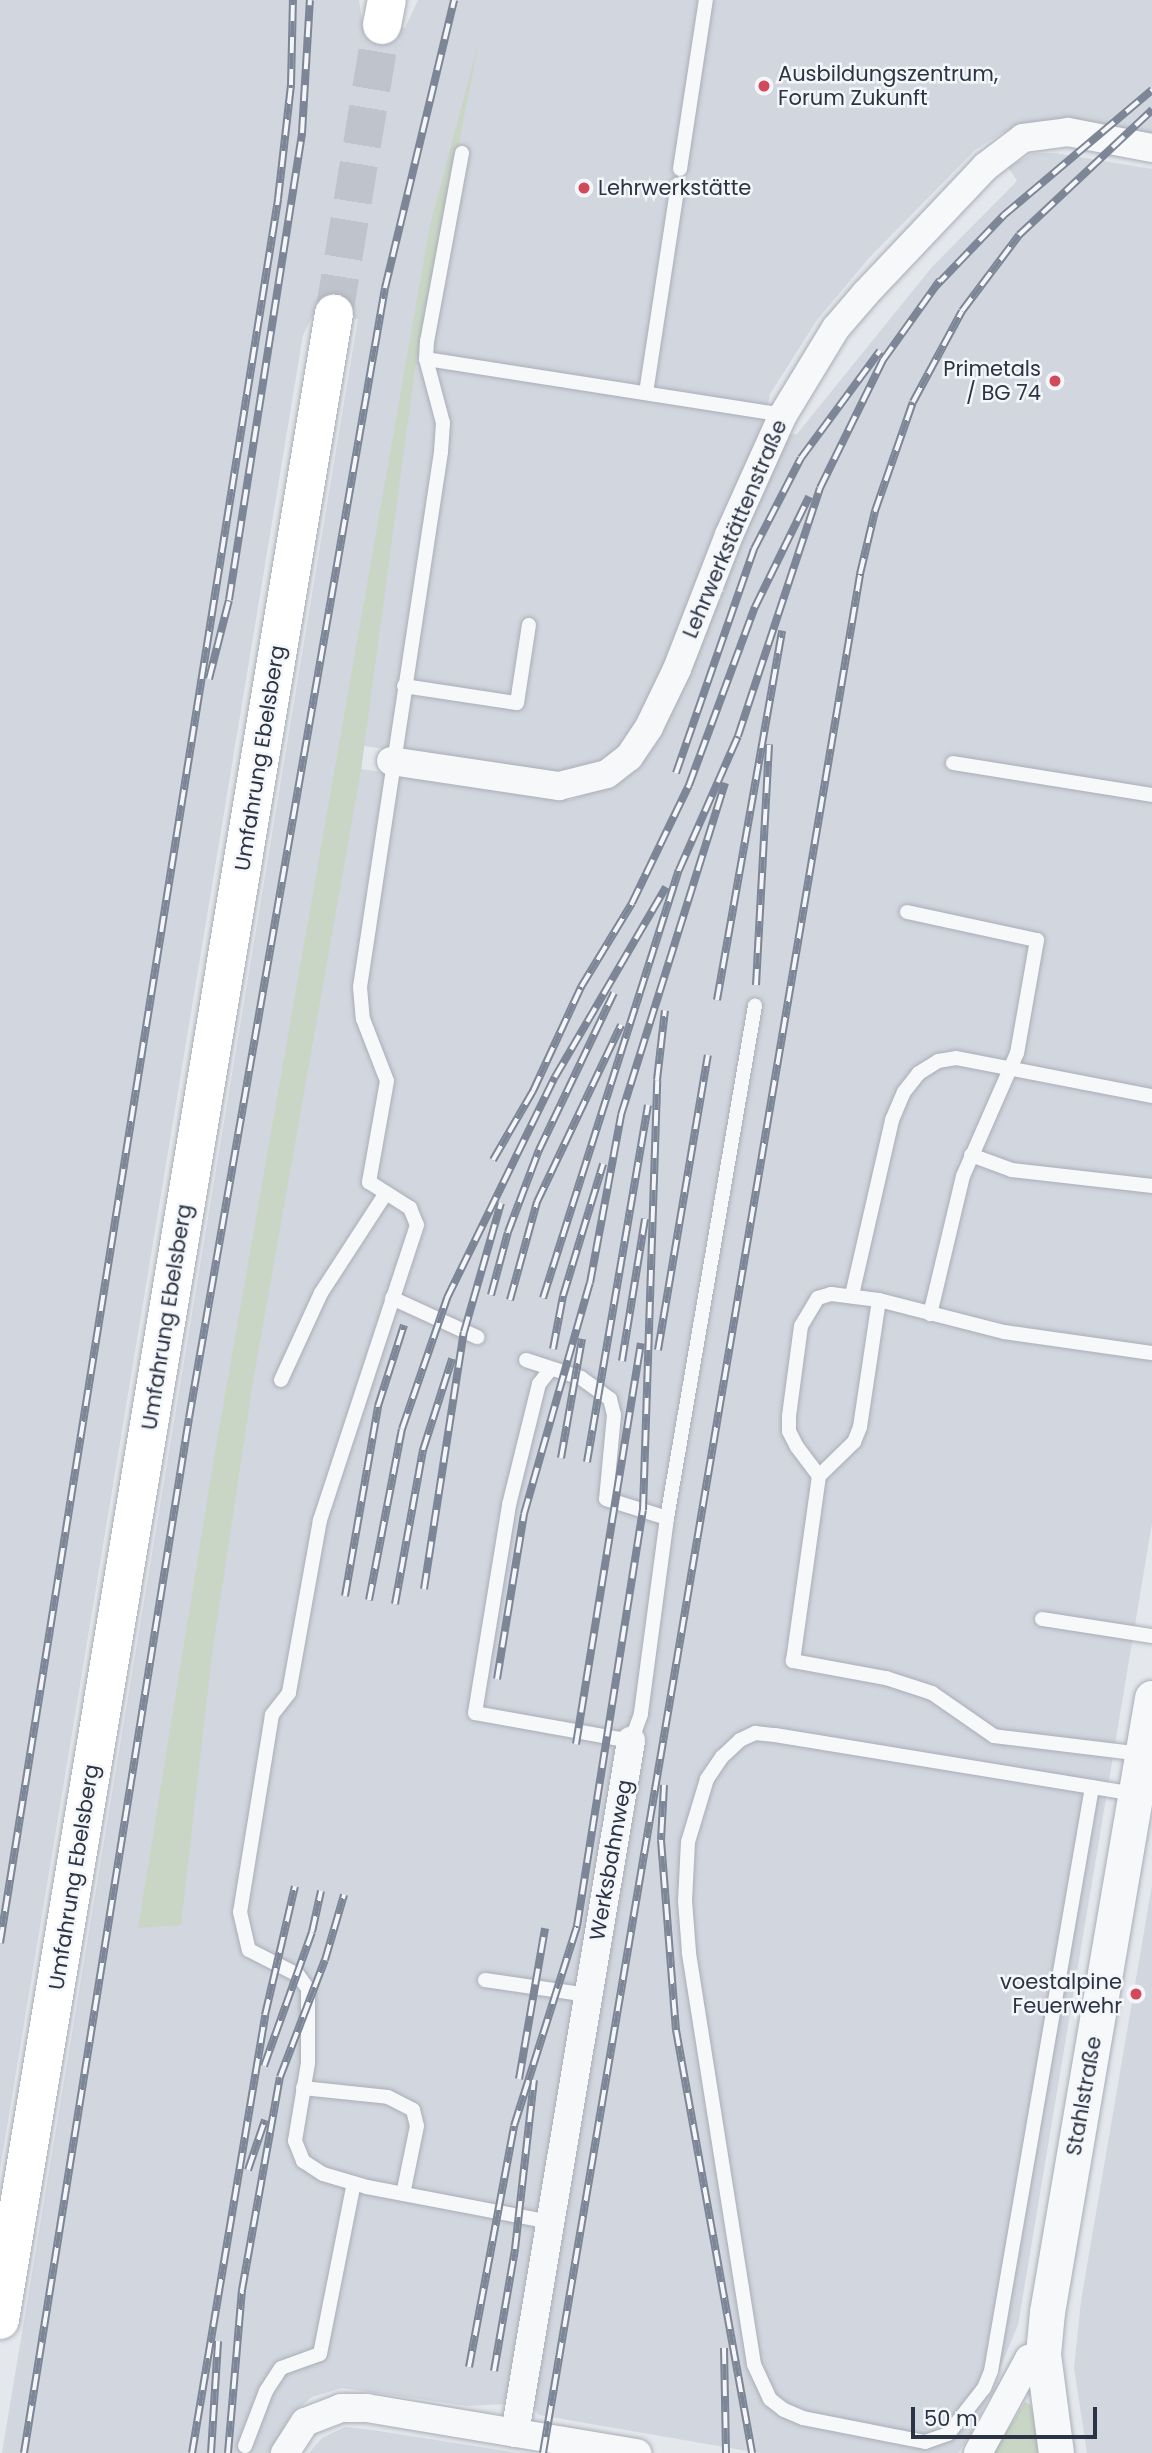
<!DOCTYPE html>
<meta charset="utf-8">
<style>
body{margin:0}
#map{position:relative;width:1152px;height:2453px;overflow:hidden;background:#e4e7ec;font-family:Poppins,sans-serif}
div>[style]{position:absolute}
.built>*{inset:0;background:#d2d6de}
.green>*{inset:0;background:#c9d6c5}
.primary-tunnel>*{height:38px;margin-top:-19px;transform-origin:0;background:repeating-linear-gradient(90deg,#bfc3cb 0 38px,transparent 0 57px)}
.roads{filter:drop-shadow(0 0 2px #a9aeb7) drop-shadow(0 0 2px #a9aeb7)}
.service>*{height:14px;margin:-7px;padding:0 7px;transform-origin:7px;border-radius:7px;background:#f7f8fa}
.minor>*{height:28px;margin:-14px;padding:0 14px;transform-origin:14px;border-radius:14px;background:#f7f8fa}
.tertiary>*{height:35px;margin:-17.5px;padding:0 17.5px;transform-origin:17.5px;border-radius:17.5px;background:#f7f8fa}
.primary>*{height:38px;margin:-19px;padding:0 19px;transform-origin:19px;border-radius:19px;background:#fff}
.rail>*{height:8px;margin-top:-4px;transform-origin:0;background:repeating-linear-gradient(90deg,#f4f6f9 0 16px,#7d8696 0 32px);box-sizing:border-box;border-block:2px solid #7d8696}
.dots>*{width:19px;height:19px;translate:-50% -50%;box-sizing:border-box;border:4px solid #f4f6f9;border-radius:50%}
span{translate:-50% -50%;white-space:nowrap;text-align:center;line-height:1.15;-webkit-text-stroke:5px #f4f6f9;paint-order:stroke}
.poi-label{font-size:21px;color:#2b3445}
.left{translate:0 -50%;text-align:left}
.right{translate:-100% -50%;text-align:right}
.street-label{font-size:21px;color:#2b3445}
.scale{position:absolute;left:911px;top:2407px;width:186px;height:32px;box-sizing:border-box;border:4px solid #2b3445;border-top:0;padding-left:9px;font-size:21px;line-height:24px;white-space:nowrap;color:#2b3445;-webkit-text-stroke:5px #f4f6f9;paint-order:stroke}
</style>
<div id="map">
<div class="built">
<i style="clip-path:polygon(0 0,359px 0,362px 22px,405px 28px,418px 0,1152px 0,1152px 135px,1023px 125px,1002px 133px,975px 150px,869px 258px,817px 320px,770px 394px,763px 430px,655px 689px,619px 749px,604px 762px,562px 775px,364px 746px,361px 769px,570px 800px,617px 783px,635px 770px,658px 740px,686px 680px,786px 435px,797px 434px,932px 267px,1017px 181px,1008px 167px,1034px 153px,1055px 153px,1152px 169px,1152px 1523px,1018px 2325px,975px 2428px,958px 2453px,759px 2453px,539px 2415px,533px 2408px,532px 2392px,641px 1749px,613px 1765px,511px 2387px,504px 2404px,467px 2406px,342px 2388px,312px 2397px,292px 2414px,269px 2453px,2px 2453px,358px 319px,315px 311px,303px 335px,0 2169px)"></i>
<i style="clip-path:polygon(1152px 1885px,1152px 2453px,1087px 2453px,1074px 2368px,1081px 2301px)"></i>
<i style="clip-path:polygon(345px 2427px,372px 2430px,518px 2453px,309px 2453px,322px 2438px)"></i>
</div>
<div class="green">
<i style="clip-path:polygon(479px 41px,416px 362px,361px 770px,253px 1382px,212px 1655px,181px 1925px,138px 1928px,215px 1452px,430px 225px)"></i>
<i style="clip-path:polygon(1025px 2402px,1031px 2405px,1042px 2453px,993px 2453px)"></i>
</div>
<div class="primary-tunnel">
<i style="left:334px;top:314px;width:293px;rotate:-80.6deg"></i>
</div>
<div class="roads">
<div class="service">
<i style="left:462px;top:153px;width:191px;rotate:100.5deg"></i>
<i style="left:427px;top:341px;width:18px;rotate:93deg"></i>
<i style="left:426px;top:359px;width:66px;rotate:75.1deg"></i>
<i style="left:443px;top:423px;width:29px;rotate:94deg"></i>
<i style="left:441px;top:452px;width:541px;rotate:98.61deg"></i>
<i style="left:360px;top:987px;width:32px;rotate:85deg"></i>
<i style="left:363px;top:1019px;width:66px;rotate:68.8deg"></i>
<i style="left:387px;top:1081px;width:103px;rotate:100.1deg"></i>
<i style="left:369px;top:1182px;width:49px;rotate:32.4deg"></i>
<i style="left:410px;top:1208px;width:18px;rotate:68deg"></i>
<i style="left:417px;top:1225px;width:311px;rotate:108.2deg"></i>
<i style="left:320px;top:1520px;width:176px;rotate:100.2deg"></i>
<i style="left:289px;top:1693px;width:28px;rotate:128deg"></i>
<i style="left:272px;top:1715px;width:200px;rotate:99.2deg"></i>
<i style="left:240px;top:1912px;width:39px;rotate:77deg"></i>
<i style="left:249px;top:1950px;width:55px;rotate:27deg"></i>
<i style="left:298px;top:1975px;width:17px;rotate:54deg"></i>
<i style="left:308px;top:1989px;width:74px;rotate:90deg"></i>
<i style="left:308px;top:2063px;width:79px;rotate:99.5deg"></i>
<i style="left:295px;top:2141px;width:22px;rotate:68deg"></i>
<i style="left:303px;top:2161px;width:24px;rotate:33deg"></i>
<i style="left:323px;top:2174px;width:46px;rotate:16.5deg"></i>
<i style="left:367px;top:2187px;width:186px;rotate:10.8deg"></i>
<i style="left:680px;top:169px;width:171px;rotate:-81.3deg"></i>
<i style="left:426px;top:359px;width:361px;rotate:8.9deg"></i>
<i style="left:646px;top:393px;width:211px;rotate:-81.3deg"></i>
<i style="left:404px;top:686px;width:114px;rotate:8.6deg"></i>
<i style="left:517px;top:703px;width:79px;rotate:-81.3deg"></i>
<i style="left:953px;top:763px;width:202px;rotate:9.1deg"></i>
<i style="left:907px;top:912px;width:133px;rotate:12.2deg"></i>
<i style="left:1037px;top:940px;width:115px;rotate:100deg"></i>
<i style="left:1017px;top:1053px;width:134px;rotate:113.7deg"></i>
<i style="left:963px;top:1176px;width:142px;rotate:103.4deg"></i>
<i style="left:971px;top:1155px;width:44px;rotate:20.1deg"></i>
<i style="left:1012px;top:1170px;width:141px;rotate:6.5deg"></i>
<i style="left:852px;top:1295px;width:180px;rotate:-77.1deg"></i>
<i style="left:892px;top:1120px;width:30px;rotate:-67deg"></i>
<i style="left:904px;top:1092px;width:24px;rotate:-52deg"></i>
<i style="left:919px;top:1073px;width:22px;rotate:-32deg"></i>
<i style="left:938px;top:1061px;width:18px;rotate:-9deg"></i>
<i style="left:956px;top:1058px;width:200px;rotate:11deg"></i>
<i style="left:392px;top:1298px;width:94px;rotate:24.6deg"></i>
<i style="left:526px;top:1360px;width:58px;rotate:18.1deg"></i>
<i style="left:581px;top:1378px;width:36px;rotate:36deg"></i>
<i style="left:610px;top:1399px;width:16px;rotate:76deg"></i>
<i style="left:614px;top:1415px;width:84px;rotate:95.4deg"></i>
<i style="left:606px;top:1499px;width:64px;rotate:17.3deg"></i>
<i style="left:667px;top:1518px;width:198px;rotate:97.6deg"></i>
<i style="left:641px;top:1714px;width:29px;rotate:110deg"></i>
<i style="left:631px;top:1741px;width:158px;rotate:-169.8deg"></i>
<i style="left:475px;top:1713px;width:211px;rotate:-80.7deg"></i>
<i style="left:509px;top:1505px;width:125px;rotate:-76.1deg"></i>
<i style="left:539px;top:1384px;width:16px;rotate:-52deg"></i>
<i style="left:281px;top:1380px;width:96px;rotate:-65.3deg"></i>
<i style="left:321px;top:1293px;width:119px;rotate:-57deg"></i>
<i style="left:819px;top:1476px;width:49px;rotate:-44.2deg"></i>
<i style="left:854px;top:1442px;width:16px;rotate:-68deg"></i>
<i style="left:860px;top:1427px;width:128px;rotate:-81.5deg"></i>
<i style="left:667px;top:1518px;width:520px;rotate:-80.25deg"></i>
<i style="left:1042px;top:1619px;width:111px;rotate:8.8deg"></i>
<i style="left:1142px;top:1754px;width:149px;rotate:-173.1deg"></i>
<i style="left:994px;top:1736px;width:75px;rotate:-145.3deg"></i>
<i style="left:932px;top:1693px;width:48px;rotate:-161.9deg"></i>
<i style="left:886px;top:1678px;width:95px;rotate:-169.6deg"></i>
<i style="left:793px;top:1661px;width:187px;rotate:-82deg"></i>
<i style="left:819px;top:1476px;width:36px;rotate:-127deg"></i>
<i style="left:797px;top:1447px;width:18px;rotate:-117deg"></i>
<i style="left:789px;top:1431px;width:15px;rotate:-90deg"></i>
<i style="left:789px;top:1416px;width:91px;rotate:-82.4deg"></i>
<i style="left:801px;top:1326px;width:33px;rotate:-59deg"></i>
<i style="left:818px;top:1298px;width:14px;rotate:-17deg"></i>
<i style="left:831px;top:1294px;width:48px;rotate:7.1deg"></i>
<i style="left:879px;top:1300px;width:129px;rotate:14.4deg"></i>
<i style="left:1004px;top:1332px;width:149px;rotate:8.1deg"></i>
<i style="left:1092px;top:1787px;width:593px;rotate:99.81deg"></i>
<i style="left:991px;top:2371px;width:18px;rotate:112deg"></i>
<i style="left:984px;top:2388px;width:58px;rotate:128deg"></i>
<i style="left:948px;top:2434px;width:24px;rotate:161deg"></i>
<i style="left:925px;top:2442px;width:124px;rotate:-168.9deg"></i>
<i style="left:803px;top:2418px;width:21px;rotate:-157deg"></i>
<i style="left:784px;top:2410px;width:18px;rotate:-142deg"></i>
<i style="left:770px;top:2399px;width:38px;rotate:-115deg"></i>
<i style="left:754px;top:2364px;width:417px;rotate:-99deg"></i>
<i style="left:689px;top:1952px;width:51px;rotate:-94.5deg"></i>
<i style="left:685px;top:1901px;width:59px;rotate:-87.1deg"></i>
<i style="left:688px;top:1842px;width:66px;rotate:-73.2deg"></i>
<i style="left:707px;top:1779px;width:27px;rotate:-56deg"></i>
<i style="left:722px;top:1757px;width:25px;rotate:-43deg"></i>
<i style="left:740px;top:1740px;width:17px;rotate:-25deg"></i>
<i style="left:755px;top:1733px;width:20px;rotate:6deg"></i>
<i style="left:775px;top:1735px;width:364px;rotate:9.3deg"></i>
<i style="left:485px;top:1980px;width:104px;rotate:8.3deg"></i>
<i style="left:303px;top:2088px;width:85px;rotate:6deg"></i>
<i style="left:388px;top:2097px;width:28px;rotate:27deg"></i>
<i style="left:413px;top:2110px;width:16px;rotate:76deg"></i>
<i style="left:417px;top:2126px;width:69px;rotate:101.6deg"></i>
<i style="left:245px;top:2446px;width:59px;rotate:-69.1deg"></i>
<i style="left:266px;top:2391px;width:27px;rotate:-57deg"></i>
<i style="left:281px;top:2368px;width:41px;rotate:-19.7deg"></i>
<i style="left:320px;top:2354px;width:174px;rotate:-78.8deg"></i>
</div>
<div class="minor">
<i style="left:391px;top:761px;width:170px;rotate:8.5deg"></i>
<i style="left:559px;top:786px;width:49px;rotate:-14deg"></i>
<i style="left:607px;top:774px;width:28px;rotate:-38deg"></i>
<i style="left:629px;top:757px;width:36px;rotate:-56deg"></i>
<i style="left:649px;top:727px;width:64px;rotate:-64.2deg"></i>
<i style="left:677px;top:669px;width:144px;rotate:-68.8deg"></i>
<i style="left:729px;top:535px;width:132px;rotate:-65.8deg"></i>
<i style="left:783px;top:415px;width:102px;rotate:-58.7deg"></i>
<i style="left:836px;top:328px;width:46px;rotate:-49.4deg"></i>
<i style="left:866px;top:293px;width:173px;rotate:-46.6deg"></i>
<i style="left:985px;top:167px;width:48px;rotate:-37.3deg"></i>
<i style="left:1023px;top:138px;width:45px;rotate:-7.6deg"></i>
<i style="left:1068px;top:132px;width:86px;rotate:10.8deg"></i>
<i style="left:515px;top:2433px;width:702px;rotate:-80.48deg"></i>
<i style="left:285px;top:2453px;width:37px;rotate:-57deg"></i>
<i style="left:305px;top:2422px;width:39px;rotate:-21deg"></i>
<i style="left:341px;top:2408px;width:26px"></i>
<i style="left:367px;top:2408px;width:274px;rotate:9.5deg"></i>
<i style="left:978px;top:2453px;width:107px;rotate:-61.5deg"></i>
<i style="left:1029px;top:2359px;width:15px;rotate:-20deg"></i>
</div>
<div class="tertiary">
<i style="left:1056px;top:2453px;width:100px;rotate:-97.5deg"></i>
<i style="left:1043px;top:2354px;width:42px;rotate:-84.6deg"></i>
<i style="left:1047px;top:2312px;width:623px;rotate:-80.3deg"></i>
</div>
<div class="primary">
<i style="left:382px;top:25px;width:25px;rotate:-79deg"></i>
<i style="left:0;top:2320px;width:2034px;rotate:-80.55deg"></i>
</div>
</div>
<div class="rail">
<i style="left:935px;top:287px;width:100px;rotate:-46.2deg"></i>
<i style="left:1004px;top:215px;width:194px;rotate:-40.2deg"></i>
<i style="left:209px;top:679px;width:81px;rotate:-75.8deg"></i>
<i style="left:229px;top:600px;width:473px;rotate:-81.1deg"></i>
<i style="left:302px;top:133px;width:133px;rotate:-86.6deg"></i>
<i style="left:676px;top:773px;width:237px;rotate:-70.8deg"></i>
<i style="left:754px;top:549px;width:102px;rotate:-62.7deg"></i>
<i style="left:801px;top:458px;width:133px;rotate:-53.6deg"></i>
<i style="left:756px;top:985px;width:241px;rotate:-86.9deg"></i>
<i style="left:717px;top:1000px;width:375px;rotate:-80deg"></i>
<i style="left:493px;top:1160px;width:80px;rotate:-59.9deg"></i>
<i style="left:533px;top:1091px;width:115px;rotate:-65.2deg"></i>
<i style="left:581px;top:987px;width:98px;rotate:-58.7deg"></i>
<i style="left:632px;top:903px;width:131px;rotate:-64.2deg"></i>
<i style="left:689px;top:785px;width:190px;rotate:-69.7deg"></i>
<i style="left:755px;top:607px;width:123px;rotate:-63.9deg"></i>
<i style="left:491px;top:1295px;width:65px;rotate:-74.9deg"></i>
<i style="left:508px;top:1232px;width:88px;rotate:-69.3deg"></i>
<i style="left:539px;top:1150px;width:174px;rotate:-64.5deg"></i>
<i style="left:543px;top:1298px;width:449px;rotate:-72.4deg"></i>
<i style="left:679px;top:870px;width:146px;rotate:-66.2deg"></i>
<i style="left:738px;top:736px;width:261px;rotate:-71.7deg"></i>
<i style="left:820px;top:488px;width:143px;rotate:-63.8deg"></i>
<i style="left:883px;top:360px;width:98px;rotate:-54.5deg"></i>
<i style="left:510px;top:1300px;width:102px;rotate:-74.6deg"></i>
<i style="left:537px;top:1202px;width:196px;rotate:-64.6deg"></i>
<i style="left:553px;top:1349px;width:54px;rotate:-79.3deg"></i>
<i style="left:563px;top:1296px;width:138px;rotate:-73.1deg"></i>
<i style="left:658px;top:1350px;width:299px;rotate:-80.4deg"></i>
<i style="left:622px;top:1361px;width:144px;rotate:-80.8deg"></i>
<i style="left:561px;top:1458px;width:121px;rotate:-80deg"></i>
<i style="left:587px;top:1462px;width:362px;rotate:-80.3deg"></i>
<i style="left:424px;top:1589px;width:260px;rotate:-81.2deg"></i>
<i style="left:464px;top:1332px;width:134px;rotate:-74deg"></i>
<i style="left:345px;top:1596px;width:193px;rotate:-80.1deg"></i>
<i style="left:378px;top:1406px;width:85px;rotate:-72.2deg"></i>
<i style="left:369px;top:1600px;width:174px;rotate:-79.1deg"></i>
<i style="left:402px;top:1429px;width:139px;rotate:-71deg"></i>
<i style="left:447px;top:1298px;width:246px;rotate:-64deg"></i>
<i style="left:555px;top:1077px;width:220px;rotate:-59.7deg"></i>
<i style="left:395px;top:1604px;width:157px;rotate:-79.7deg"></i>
<i style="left:423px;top:1450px;width:96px;rotate:-72.3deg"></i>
<i style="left:497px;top:1679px;width:167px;rotate:-80.7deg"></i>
<i style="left:524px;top:1514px;width:240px;rotate:-74.1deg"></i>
<i style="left:590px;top:1283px;width:171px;rotate:-79.5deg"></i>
<i style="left:621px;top:1115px;width:348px;rotate:-72.6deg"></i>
<i style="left:576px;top:1744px;width:406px;rotate:-80.8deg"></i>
<i style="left:664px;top:1785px;width:55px;rotate:93.1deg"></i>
<i style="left:661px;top:1840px;width:191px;rotate:85.5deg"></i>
<i style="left:676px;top:2030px;width:430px;rotate:79.8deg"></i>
<i style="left:0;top:1943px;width:1766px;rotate:-80.94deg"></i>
<i style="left:278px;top:199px;width:115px;rotate:-83.5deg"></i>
<i style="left:291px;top:85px;width:85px;rotate:-88.7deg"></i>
<i style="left:264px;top:2066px;width:142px;rotate:-70.3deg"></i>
<i style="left:312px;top:1932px;width:42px;rotate:-77.6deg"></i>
<i style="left:519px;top:2079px;width:153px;rotate:-80.2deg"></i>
<i style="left:248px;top:2170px;width:53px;rotate:-71.2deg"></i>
<i style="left:724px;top:2348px;width:105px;rotate:88.9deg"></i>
<i style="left:469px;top:2367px;width:245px;rotate:-79.4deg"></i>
<i style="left:514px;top:2126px;width:210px;rotate:-72.5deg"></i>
<i style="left:577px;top:1926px;width:421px;rotate:-81deg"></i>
<i style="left:643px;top:1510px;width:430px;rotate:-88.1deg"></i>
<i style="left:657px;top:1080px;width:70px;rotate:-83.5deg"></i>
<i style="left:494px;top:2371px;width:124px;rotate:-80.2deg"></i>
<i style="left:515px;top:2249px;width:170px;rotate:-83.6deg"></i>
<i style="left:24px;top:2453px;width:1048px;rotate:-80.94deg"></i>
<i style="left:189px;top:1418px;width:1147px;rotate:-80.16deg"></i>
<i style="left:385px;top:288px;width:296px;rotate:-76.5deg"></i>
<i style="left:192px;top:2453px;width:444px;rotate:-80.5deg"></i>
<i style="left:265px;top:2015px;width:132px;rotate:-76.9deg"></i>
<i style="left:211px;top:2453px;width:112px;rotate:-86.4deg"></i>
<i style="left:228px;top:2453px;width:164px;rotate:-85.1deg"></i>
<i style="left:242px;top:2290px;width:216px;rotate:-79.9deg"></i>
<i style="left:280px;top:2077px;width:125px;rotate:-69deg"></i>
<i style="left:325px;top:1960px;width:68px;rotate:-73.7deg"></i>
<i style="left:543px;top:2453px;width:1906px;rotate:-80.42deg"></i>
<i style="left:860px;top:574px;width:65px;rotate:-76.6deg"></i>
<i style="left:875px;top:511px;width:115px;rotate:-70.8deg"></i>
<i style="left:913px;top:402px;width:103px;rotate:-61.7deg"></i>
<i style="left:962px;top:311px;width:95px;rotate:-53.1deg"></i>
<i style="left:1019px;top:235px;width:183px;rotate:-43.2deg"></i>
</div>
<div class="dots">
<i style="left:764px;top:86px;background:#d1495b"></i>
<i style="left:584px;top:188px;background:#d1495b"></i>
<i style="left:1055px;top:381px;background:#d1495b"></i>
<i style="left:1136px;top:1994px;background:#d1495b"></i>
</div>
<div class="poi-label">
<span class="left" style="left:778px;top:86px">Ausbildungszentrum,<br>Forum Zukunft</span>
<span class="left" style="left:598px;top:188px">Lehrwerkstätte</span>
<span class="right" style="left:1041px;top:381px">Primetals<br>/ BG 74</span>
<span class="right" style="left:1122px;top:1994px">voestalpine<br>Feuerwehr</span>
</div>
<div class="street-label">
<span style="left:735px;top:529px;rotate:-67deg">Lehrwerkstättenstraße</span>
<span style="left:260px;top:758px;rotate:-81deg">Umfahrung Ebelsberg</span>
<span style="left:167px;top:1317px;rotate:-81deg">Umfahrung Ebelsberg</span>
<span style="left:611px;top:1860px;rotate:-80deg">Werksbahnweg</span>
<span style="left:74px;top:1877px;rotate:-81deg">Umfahrung Ebelsberg</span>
<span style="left:1084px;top:2096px;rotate:-80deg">Stahlstraße</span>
</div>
<div class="scale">50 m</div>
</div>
